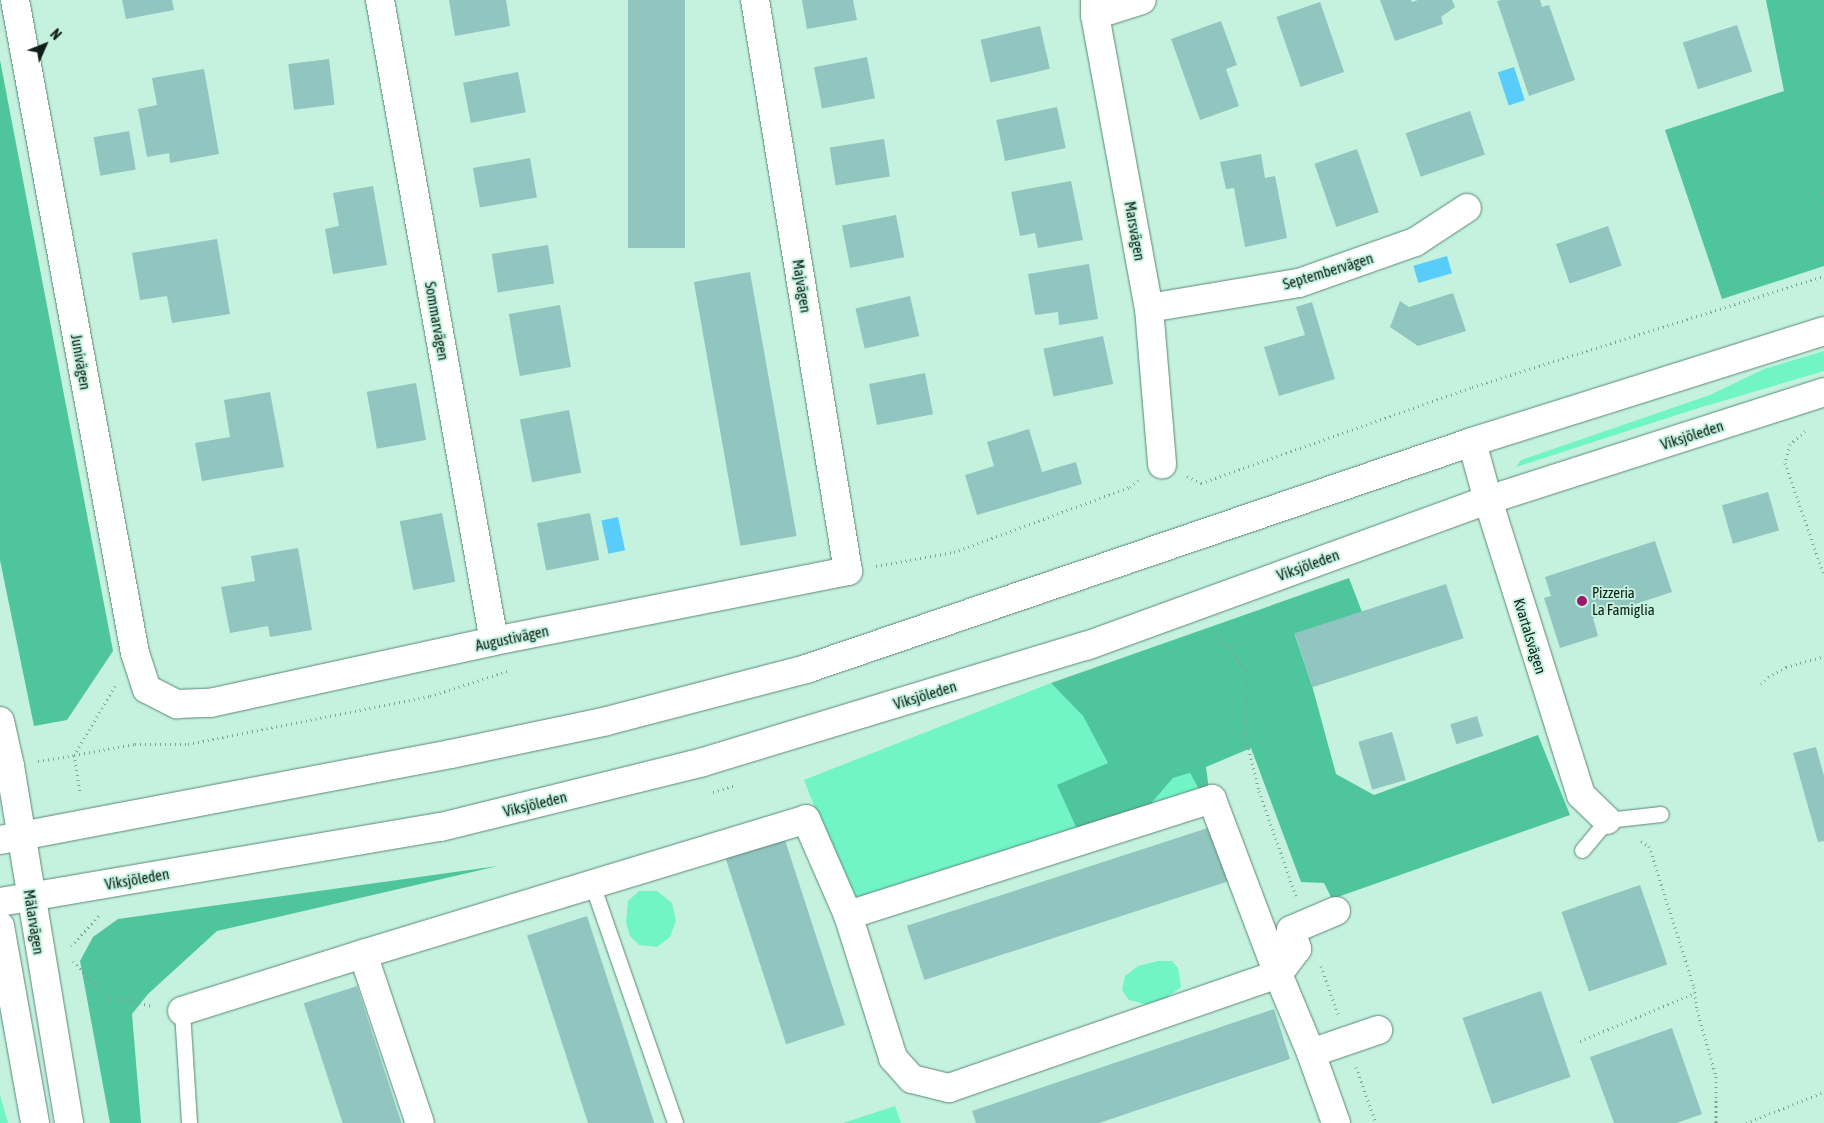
<!DOCTYPE html>
<meta charset="utf-8">
<style>
body{margin:0}
#map{position:relative;width:1824px;height:1123px;overflow:hidden;background:#c4f2de;font-family:"Asap Condensed",sans-serif}
div>[style]{position:absolute}
.green>*{inset:0;background:#71f4c6}
.forest>*{inset:0;background:#4ec59d}
.water>*{inset:0;background:#58cdfb;transform-origin:0 0}
.building>*{inset:0;background:#91c5bf;transform-origin:0 0}
.path>*{height:3px;margin-top:-1.5px;transform-origin:0;background:repeating-linear-gradient(90deg,#80a394 0 1px,transparent 0 5px)}
.roads{filter:drop-shadow(0 0 1px #5d8776) drop-shadow(0 0 1px #5d8776)}
.service>*{height:15px;margin:-7.5px;padding:0 7.5px;transform-origin:7.5px;border-radius:7.5px;background:#fff}
.minor>*{height:28px;margin:-14px;padding:0 14px;transform-origin:14px;border-radius:14px;background:#fff}
.tertiary>*{height:28px;margin:-14px;padding:0 14px;transform-origin:14px;border-radius:14px;background:#fff}
.secondary>*{height:28px;margin:-14px;padding:0 14px;transform-origin:14px;border-radius:14px;background:#fff}
.dots>*{width:14px;height:14px;translate:-50% -50%;box-sizing:border-box;border:2px solid #c4f2de;border-radius:50%}
span{translate:-50% -50%;white-space:nowrap;text-align:center;line-height:1.15;-webkit-text-stroke:4px #c4f2de;paint-order:stroke}
.street-label{font-size:15px;color:#0e1f19}
.poi-label{font-size:15px;color:#0e1f19}
.left{translate:0 -50%;text-align:left}
.north{position:absolute;left:20px;top:20px;width:50px;height:50px;-webkit-text-stroke:4px #c4f2de;paint-order:stroke;rotate:46deg;font-size:14px;font-weight:700;line-height:20px;text-align:center;color:#0e1f19}
.north::after{content:'';display:block;margin:auto;width:18px;height:22px;background:#0e1f19;clip-path:polygon(50% 0,100% 100%,50% 72%,0 100%)}
</style>
<div id="map">
<div class="green">
<i style="clip-path:polygon(1824px 351px,1824px 371px,1692px 410px,1516px 467px,1521px 460px,1710px 395px,1764px 369px)"></i>
<i style="clip-path:polygon(1051px 683px,1083px 716px,1108px 763px,1148px 807px,1173px 778px,1190px 773px,1201px 793px,855px 910px,804px 780px)"></i>
<i style="clip-path:polygon(639px 891px,657px 891px,672px 903px,676px 921px,670px 937px,657px 947px,639px 945px,630px 936px,626px 923px,628px 901px)"></i>
<i style="clip-path:polygon(1158px 961px,1172px 961px,1178px 968px,1181px 987px,1162px 1001px,1148px 1005px,1129px 1000px,1122px 990px,1125px 976px,1138px 966px)"></i>
<i style="clip-path:polygon(0 1095px,8px 1123px,0 1123px)"></i>
<i style="clip-path:polygon(895px 1106px,901px 1123px,843px 1123px)"></i>
</div>
<div class="forest">
<i style="clip-path:polygon(1766px 0,1824px 0,1824px 266px,1722px 299px,1665px 130px,1784px 91px)"></i>
<i style="clip-path:polygon(0 60px,113px 651px,67px 720px,34px 726px,0 560px)"></i>
<i style="clip-path:polygon(1349px 578px,1362px 612px,1295px 635px,1313px 689px,1336px 774px,1374px 795px,1538px 735px,1570px 815px,1332px 899px,1324px 883px,1301px 882px,1251px 748px,1206px 767px,1209px 790px,1201px 793px,1190px 773px,1173px 778px,1148px 807px,1077px 829px,1057px 785px,1108px 763px,1083px 716px,1051px 683px)"></i>
<i style="clip-path:polygon(498px 866px,217px 931px,148px 994px,132px 1014px,141px 1123px,110px 1123px,80px 961px,93px 937px,118px 919px)"></i>
</div>
<div class="water">
<i style="left:1514px;top:67px;width:35px;height:17px;rotate:72deg"></i>
<i style="left:1447px;top:256px;width:18px;height:35px;rotate:74deg"></i>
<i style="left:618px;top:517px;width:34px;height:17px;rotate:78deg"></i>
</div>
<div class="building">
<i style="clip-path:polygon(122px 0,172px 0,174px 10px,126px 19px)"></i>
<i style="clip-path:polygon(449px 0,506px 0,510px 26px,455px 36px)"></i>
<i style="left:628px;top:0;width:57px;height:248px"></i>
<i style="clip-path:polygon(802px 0,853px 0,857px 20px,807px 29px)"></i>
<i style="clip-path:polygon(1380px 0,1411px 0,1412px 2px,1418px 0,1452px 0,1455px 7px,1441px 17px,1443px 24px,1395px 41px)"></i>
<i style="clip-path:polygon(1502px 0,1540px 0,1542px 7px,1549px 5px,1575px 80px,1529px 96px,1497px 1px)"></i>
<i style="left:1320px;top:2px;width:74px;height:46px;rotate:71deg"></i>
<i style="clip-path:polygon(1221px 21px,1237px 65px,1226px 69px,1239px 106px,1200px 120px,1171px 39px)"></i>
<i style="left:1737px;top:25px;width:49px;height:57px;rotate:72deg"></i>
<i style="left:1040px;top:26px;width:44px;height:61px;rotate:77deg"></i>
<i style="left:867px;top:57px;width:42px;height:54px;rotate:79deg"></i>
<i style="left:329px;top:59px;width:46px;height:41px;rotate:83deg"></i>
<i style="clip-path:polygon(204px 69px,219px 154px,170px 163px,169px 153px,147px 157px,138px 109px,157px 105px,152px 78px)"></i>
<i style="left:518px;top:72px;width:41px;height:56px;rotate:79deg"></i>
<i style="left:1057px;top:107px;width:42px;height:62px;rotate:78deg"></i>
<i style="left:1470px;top:111px;width:46px;height:68px;rotate:71deg"></i>
<i style="left:129px;top:131px;width:39px;height:36px;rotate:80deg"></i>
<i style="left:884px;top:139px;width:38px;height:55px;rotate:81deg"></i>
<i style="left:1357px;top:149px;width:67px;height:45px;rotate:71deg"></i>
<i style="clip-path:polygon(1261px 154px,1265px 178px,1275px 176px,1287px 238px,1245px 247px,1234px 188px,1226px 189px,1220px 162px)"></i>
<i style="left:530px;top:158px;width:40px;height:58px;rotate:80deg"></i>
<i style="clip-path:polygon(1071px 181px,1083px 240px,1038px 248px,1035px 233px,1020px 236px,1011px 192px)"></i>
<i style="clip-path:polygon(373px 186px,387px 265px,333px 274px,325px 229px,339px 226px,333px 193px)"></i>
<i style="left:896px;top:215px;width:43px;height:55px;rotate:79deg"></i>
<i style="left:1608px;top:226px;width:42px;height:55px;rotate:71deg"></i>
<i style="clip-path:polygon(217px 239px,230px 314px,172px 323px,167px 296px,140px 300px,132px 253px)"></i>
<i style="left:548px;top:245px;width:39px;height:57px;rotate:81deg"></i>
<i style="clip-path:polygon(1089px 264px,1098px 319px,1059px 325px,1058px 312px,1035px 315px,1028px 274px)"></i>
<i style="left:750px;top:272px;width:268px;height:57px;rotate:80deg"></i>
<i style="clip-path:polygon(1453px 293px,1466px 331px,1418px 346px,1390px 327px,1400px 301px,1409px 307px)"></i>
<i style="left:910px;top:296px;width:41px;height:56px;rotate:77deg"></i>
<i style="clip-path:polygon(1312px 302px,1335px 379px,1279px 396px,1264px 347px,1305px 335px,1296px 307px)"></i>
<i style="left:560px;top:305px;width:63px;height:52px;rotate:80deg"></i>
<i style="left:1103px;top:336px;width:49px;height:61px;rotate:78deg"></i>
<i style="left:925px;top:373px;width:42px;height:57px;rotate:79deg"></i>
<i style="left:416px;top:383px;width:58px;height:50px;rotate:80deg"></i>
<i style="clip-path:polygon(270px 392px,284px 467px,202px 481px,195px 443px,230px 437px,224px 400px)"></i>
<i style="left:569px;top:410px;width:64px;height:50px;rotate:79deg"></i>
<i style="clip-path:polygon(1029px 429px,1042px 472px,1076px 462px,1082px 484px,977px 515px,965px 475px,994px 466px,987px 442px)"></i>
<i style="left:1768px;top:492px;width:40px;height:48px;rotate:74deg"></i>
<i style="left:442px;top:513px;width:70px;height:43px;rotate:79deg"></i>
<i style="left:590px;top:513px;width:48px;height:54px;rotate:79deg"></i>
<i style="clip-path:polygon(1655px 541px,1672px 592px,1593px 618px,1598px 636px,1560px 648px,1544px 598px,1551px 596px,1545px 577px)"></i>
<i style="clip-path:polygon(298px 548px,312px 630px,270px 637px,268px 626px,230px 633px,221px 587px,255px 581px,251px 556px)"></i>
<i style="left:1446px;top:584px;width:57px;height:159px;rotate:72deg"></i>
<i style="left:1477px;top:716px;width:21px;height:28px;rotate:73deg"></i>
<i style="left:1392px;top:732px;width:50px;height:35px;rotate:74deg"></i>
<i style="clip-path:polygon(1816px 747px,1824px 776px,1824px 841px,1818px 842px,1793px 753px)"></i>
<i style="left:1214px;top:826px;width:57px;height:323px;rotate:72deg"></i>
<i style="left:782px;top:831px;width:204px;height:62px;rotate:72deg"></i>
<i style="left:1640px;top:885px;width:84px;height:83px;rotate:71deg"></i>
<i style="left:587px;top:916px;width:218px;height:63px;rotate:72deg"></i>
<i style="left:357px;top:986px;width:144px;height:56px;rotate:72deg"></i>
<i style="left:1541px;top:991px;width:91px;height:83px;rotate:71deg"></i>
<i style="clip-path:polygon(1274px 1009px,1290px 1059px,1099px 1123px,976px 1123px,972px 1111px)"></i>
<i style="clip-path:polygon(1672px 1028px,1702px 1114px,1677px 1123px,1614px 1123px,1590px 1057px)"></i>
</div>
<div class="path">
<i style="left:1824px;top:187px;width:8px;rotate:104deg"></i>
<i style="left:1822px;top:195px;width:3px;rotate:45deg"></i>
<i style="left:1805px;top:431px;width:20px;rotate:139deg"></i>
<i style="left:1790px;top:444px;width:20px;rotate:105deg"></i>
<i style="left:1785px;top:463px;width:119px;rotate:70.8deg"></i>
<i style="left:1187px;top:476px;width:16px;rotate:27deg"></i>
<i style="left:1201px;top:483px;width:288px;rotate:-19.5deg"></i>
<i style="left:1472px;top:387px;width:369px;rotate:-17.5deg"></i>
<i style="left:876px;top:566px;width:79px;rotate:-10.2deg"></i>
<i style="left:954px;top:552px;width:188px;rotate:-20.3deg"></i>
<i style="left:1130px;top:487px;width:11px;rotate:-38deg"></i>
<i style="left:1213px;top:631px;width:52px;rotate:49.6deg"></i>
<i style="left:1247px;top:671px;width:63px;rotate:91.8deg"></i>
<i style="left:1245px;top:734px;width:59px;rotate:76.2deg"></i>
<i style="left:1259px;top:791px;width:111px;rotate:70.6deg"></i>
<i style="left:1761px;top:684px;width:10px;rotate:-45deg"></i>
<i style="left:1768px;top:677px;width:21px;rotate:-29deg"></i>
<i style="left:1786px;top:667px;width:40px;rotate:-16deg"></i>
<i style="left:115px;top:686px;width:80px;rotate:120.7deg"></i>
<i style="left:74px;top:755px;width:62px;rotate:-10.2deg"></i>
<i style="left:135px;top:744px;width:53px"></i>
<i style="left:188px;top:744px;width:247px;rotate:-11.2deg"></i>
<i style="left:430px;top:696px;width:82px;rotate:-17.8deg"></i>
<i style="left:38px;top:761px;width:36px;rotate:-9deg"></i>
<i style="left:74px;top:755px;width:39px;rotate:81deg"></i>
<i style="left:713px;top:792px;width:21px;rotate:-17deg"></i>
<i style="left:1641px;top:841px;width:9px;rotate:32deg"></i>
<i style="left:1649px;top:846px;width:148px;rotate:72.3deg"></i>
<i style="left:1694px;top:987px;width:23px;rotate:83deg"></i>
<i style="left:1697px;top:1010px;width:69px;rotate:73.9deg"></i>
<i style="left:1716px;top:1076px;width:47px;rotate:90deg"></i>
<i style="left:71px;top:946px;width:41px;rotate:-47deg"></i>
<i style="left:73px;top:961px;width:47px;rotate:47.6deg"></i>
<i style="left:105px;top:996px;width:49px;rotate:11.8deg"></i>
<i style="left:1321px;top:966px;width:51px;rotate:70.5deg"></i>
<i style="left:1580px;top:1041px;width:125px;rotate:-22.7deg"></i>
<i style="left:1356px;top:1067px;width:59px;rotate:70.3deg"></i>
<i style="left:1746px;top:1123px;width:84px;rotate:-21.7deg"></i>
</div>
<div class="roads">
<div class="service">
<i style="left:1582px;top:850px;width:39px;rotate:-50deg"></i>
<i style="left:1607px;top:820px;width:54px;rotate:-6.3deg"></i>
<i style="left:592px;top:884px;width:253px;rotate:70.8deg"></i>
<i style="left:182px;top:1011px;width:112px;rotate:86.4deg"></i>
</div>
<div class="minor">
<i style="left:15px;top:0;width:664px;rotate:79.59deg"></i>
<i style="left:135px;top:653px;width:38px;rotate:72deg"></i>
<i style="left:147px;top:689px;width:34px;rotate:27deg"></i>
<i style="left:177px;top:704px;width:33px;rotate:-2deg"></i>
<i style="left:210px;top:703px;width:291px;rotate:-12.3deg"></i>
<i style="left:494px;top:641px;width:361px;rotate:-11.2deg"></i>
<i style="left:848px;top:571px;width:579px;rotate:-99.25deg"></i>
<i style="left:380px;top:0;width:651px;rotate:79.92deg"></i>
<i style="left:1095px;top:0;width:15px;rotate:90deg"></i>
<i style="left:1095px;top:15px;width:298px;rotate:79.6deg"></i>
<i style="left:1149px;top:308px;width:157px;rotate:85.2deg"></i>
<i style="left:1095px;top:15px;width:49px;rotate:-17.7deg"></i>
<i style="left:1149px;top:308px;width:152px;rotate:-9.5deg"></i>
<i style="left:1299px;top:283px;width:123px;rotate:-19.5deg"></i>
<i style="left:1415px;top:242px;width:62px;rotate:-33.2deg"></i>
<i style="left:1472px;top:442px;width:60px;rotate:74.6deg"></i>
<i style="left:1488px;top:500px;width:309px;rotate:72.5deg"></i>
<i style="left:1581px;top:795px;width:36px;rotate:44deg"></i>
<i style="left:1336px;top:911px;width:49px;rotate:157.1deg"></i>
<i style="left:1291px;top:930px;width:20px;rotate:72deg"></i>
<i style="left:1297px;top:949px;width:31px;rotate:127deg"></i>
<i style="left:1278px;top:974px;width:187px;rotate:-110.7deg"></i>
<i style="left:1212px;top:799px;width:382px;rotate:162.3deg"></i>
<i style="left:848px;top:915px;width:150px;rotate:72.5deg"></i>
<i style="left:893px;top:1058px;width:28px;rotate:48deg"></i>
<i style="left:912px;top:1079px;width:38px;rotate:14deg"></i>
<i style="left:949px;top:1088px;width:348px;rotate:-19.1deg"></i>
<i style="left:1278px;top:974px;width:86px;rotate:67.3deg"></i>
<i style="left:1311px;top:1053px;width:74px;rotate:70.3deg"></i>
<i style="left:363px;top:954px;width:178px;rotate:71.4deg"></i>
<i style="left:182px;top:1011px;width:190px;rotate:-17.5deg"></i>
<i style="left:363px;top:954px;width:463px;rotate:-16.9deg"></i>
<i style="left:806px;top:819px;width:105px;rotate:66.4deg"></i>
<i style="left:1311px;top:1053px;width:71px;rotate:-18.9deg"></i>
</div>
<div class="tertiary">
<i style="left:0;top:721px;width:46px;rotate:77.5deg"></i>
<i style="left:10px;top:766px;width:362px;rotate:80.6deg"></i>
<i style="left:0;top:926px;width:200px;rotate:79.9deg"></i>
</div>
<div class="secondary">
<i style="left:0;top:840px;width:459px;rotate:-10.8deg"></i>
<i style="left:451px;top:754px;width:159px;rotate:-11.9deg"></i>
<i style="left:607px;top:721px;width:206px;rotate:-14.6deg"></i>
<i style="left:806px;top:669px;width:704px;rotate:-18.82deg"></i>
<i style="left:1472px;top:442px;width:369px;rotate:-17.5deg"></i>
<i style="left:0;top:902px;width:447px;rotate:-9.7deg"></i>
<i style="left:441px;top:827px;width:270px;rotate:-13.9deg"></i>
<i style="left:703px;top:762px;width:400px;rotate:-16.9deg"></i>
<i style="left:1086px;top:646px;width:428px;rotate:-20deg"></i>
<i style="left:1488px;top:500px;width:353px;rotate:-17.8deg"></i>
</div>
</div>
<div class="dots">
<i style="left:1582px;top:601px;background:#9b196c"></i>
</div>
<div class="street-label">
<span style="left:1135px;top:231px;rotate:80deg">Marsvägen</span>
<span style="left:1328px;top:271px;rotate:-17deg">Septembervägen</span>
<span style="left:802px;top:286px;rotate:81deg">Majvägen</span>
<span style="left:437px;top:321px;rotate:80deg">Sommarvägen</span>
<span style="left:81px;top:362px;rotate:80deg">Junivägen</span>
<span style="left:1692px;top:435px;rotate:-18deg">Viksjöleden</span>
<span style="left:1308px;top:565px;rotate:-20deg">Viksjöleden</span>
<span style="left:1530px;top:636px;rotate:73deg">Kvartalsvägen</span>
<span style="left:512px;top:638px;rotate:-12deg">Augustivägen</span>
<span style="left:925px;top:695px;rotate:-17deg">Viksjöleden</span>
<span style="left:535px;top:804px;rotate:-14deg">Viksjöleden</span>
<span style="left:137px;top:879px;rotate:-10deg">Viksjöleden</span>
<span style="left:34px;top:922px;rotate:81deg">Mälarvägen</span>
</div>
<div class="poi-label">
<span class="left" style="left:1592px;top:601px">Pizzeria<br>La Famiglia</span>
</div>
<div class="north">N</div>
</div>
